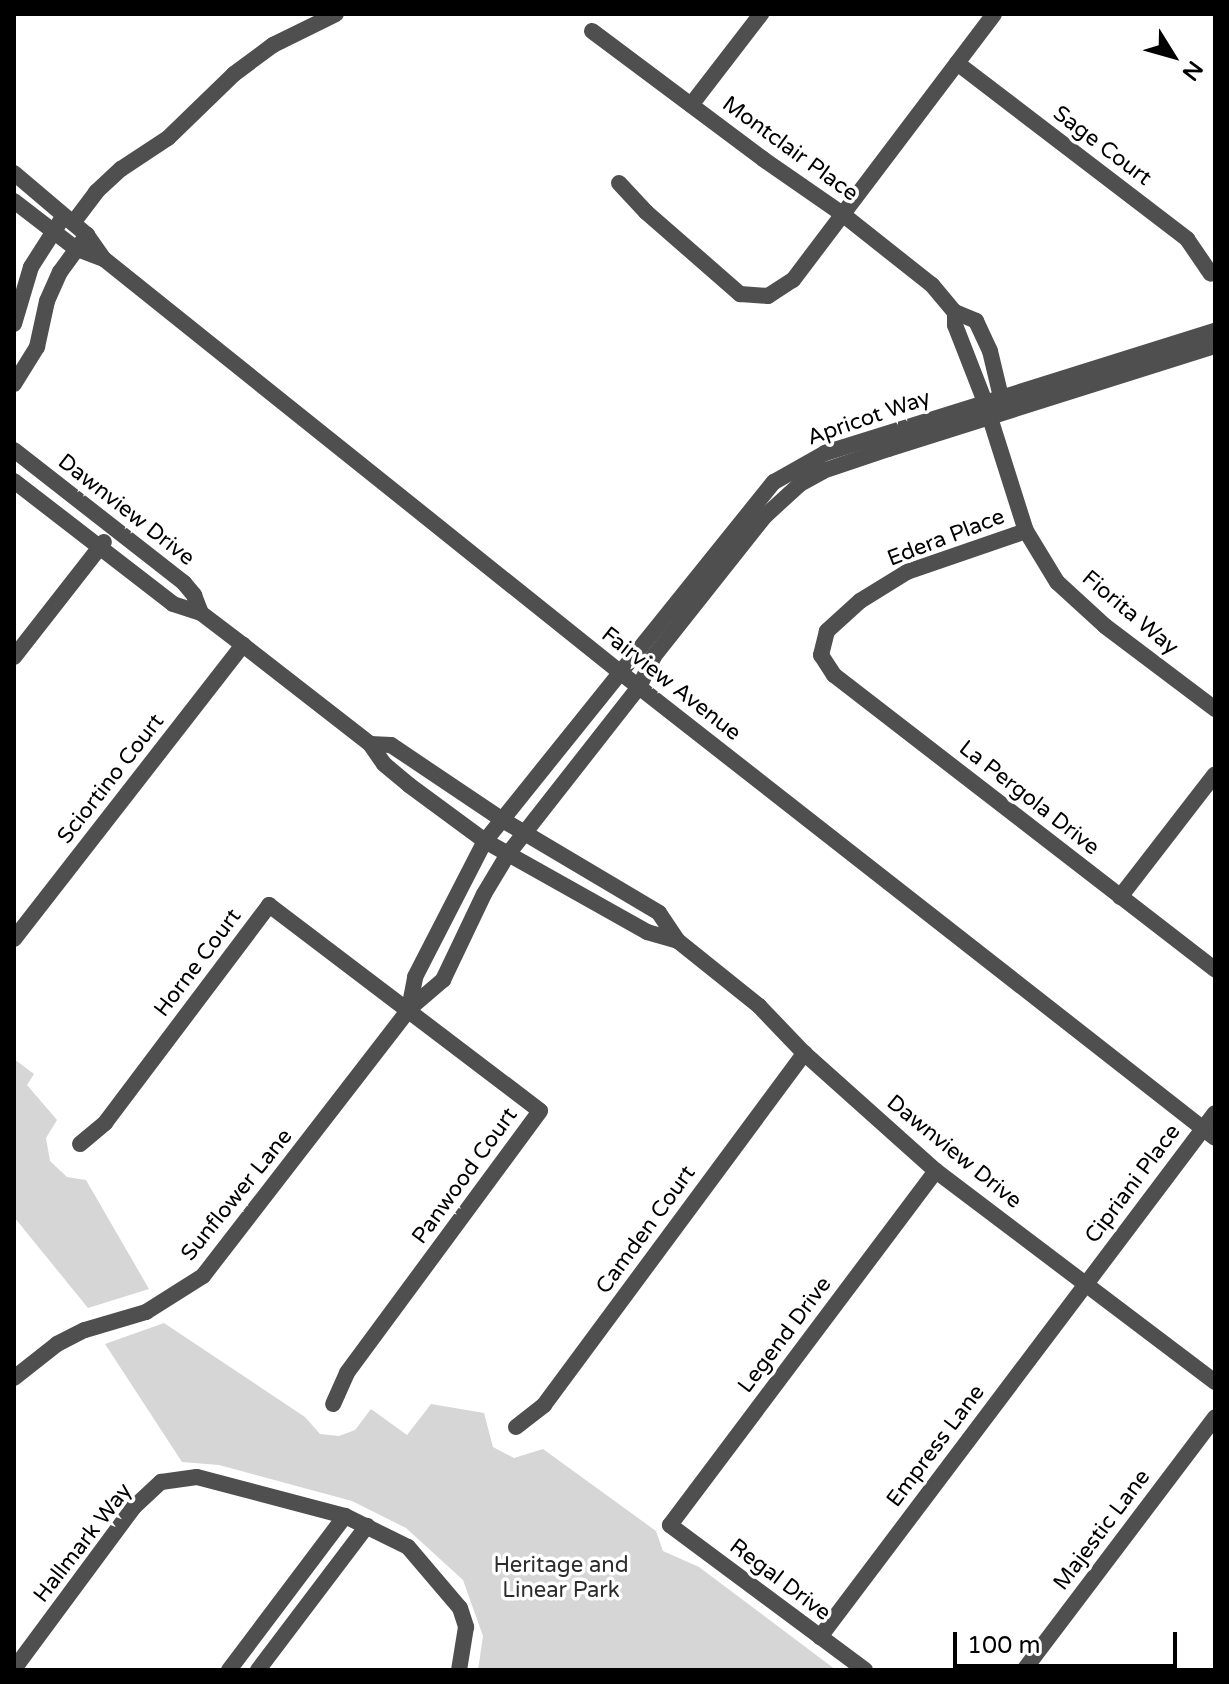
<!DOCTYPE html>
<style>
body{margin:0}
#map{position:relative;width:1229px;height:1684px;overflow:hidden;background:#fff;font-family:"Varela Round",sans-serif}
div>[style]{position:absolute}
.green>*{inset:0;background:#d6d6d6}
.minor>*{height:16px;margin:-8px;padding:0 8px;transform-origin:8px;border-radius:8px;background:#4f4f4f}
.tertiary>*{height:16px;margin:-8px;padding:0 8px;transform-origin:8px;border-radius:8px;background:#4f4f4f}
span{translate:-50% -50%;white-space:nowrap;text-align:center;line-height:1.15;-webkit-text-stroke:7px #fff;paint-order:stroke}
.street-label{font-size:22px;color:#000}
.park-label{font-size:22px;color:#2d2d2d}
.frame{position:absolute;inset:0;border:16px solid #000;pointer-events:none}
.north{position:absolute;left:1133px;top:16px;width:80px;height:80px;-webkit-text-stroke:6px #fff;paint-order:stroke;rotate:127deg;font-size:22px;font-weight:700;line-height:32px;text-align:center;color:#000}
.north::after{content:'';display:block;margin:auto;width:28px;height:36px;background:#000;clip-path:polygon(50% 0,100% 100%,50% 72%,0 100%)}
.scale{position:absolute;left:953px;top:1632px;width:224px;height:36px;box-sizing:border-box;border:4px solid #000;border-top:0;padding-left:10px;font-size:24px;line-height:28px;white-space:nowrap;color:#000;-webkit-text-stroke:6px #fff;paint-order:stroke}
</style>
<div id="map">
<div class="green">
<i style="clip-path:polygon(14px 1059px,34px 1074px,27px 1085px,57px 1120px,46px 1138px,50px 1161px,67px 1177px,86px 1180px,149px 1289px,88px 1308px,14px 1217px)"></i>
<i style="clip-path:polygon(164px 1323px,305px 1417px,320px 1434px,339px 1436px,355px 1430px,371px 1409px,407px 1435px,431px 1404px,484px 1413px,493px 1447px,514px 1458px,543px 1449px,656px 1531px,663px 1551px,699px 1567px,836px 1670px,478px 1670px,483px 1636px,463px 1580px,406px 1528px,352px 1501px,219px 1465px,182px 1462px,105px 1344px)"></i>
</div>
<div class="minor">
<i style="left:592px;top:31px;width:214px;rotate:36.8deg"></i>
<i style="left:763px;top:159px;width:95px;rotate:34.7deg"></i>
<i style="left:841px;top:213px;width:116px;rotate:38.4deg"></i>
<i style="left:932px;top:285px;width:35px;rotate:50deg"></i>
<i style="left:955px;top:312px;width:23px;rotate:23deg"></i>
<i style="left:976px;top:321px;width:33px;rotate:65deg"></i>
<i style="left:990px;top:351px;width:47px;rotate:76.6deg"></i>
<i style="left:957px;top:63px;width:290px;rotate:37.4deg"></i>
<i style="left:1187px;top:239px;width:42px;rotate:55.6deg"></i>
<i style="left:691px;top:105px;width:115px;rotate:-52.4deg"></i>
<i style="left:619px;top:183px;width:40px;rotate:47deg"></i>
<i style="left:646px;top:212px;width:125px;rotate:41.1deg"></i>
<i style="left:740px;top:294px;width:28px;rotate:4deg"></i>
<i style="left:768px;top:296px;width:30px;rotate:-33deg"></i>
<i style="left:793px;top:280px;width:333px;rotate:-52.9deg"></i>
<i style="left:73px;top:223px;width:39px;rotate:-53deg"></i>
<i style="left:96px;top:192px;width:34px;rotate:-43deg"></i>
<i style="left:121px;top:169px;width:56px;rotate:-33.4deg"></i>
<i style="left:168px;top:138px;width:92px;rotate:-44.1deg"></i>
<i style="left:234px;top:74px;width:49px;rotate:-36.6deg"></i>
<i style="left:273px;top:45px;width:70px;rotate:-26.2deg"></i>
<i style="left:955px;top:312px;width:13px;rotate:90deg"></i>
<i style="left:955px;top:325px;width:83px;rotate:68.7deg"></i>
<i style="left:985px;top:402px;width:135px;rotate:72.4deg"></i>
<i style="left:1026px;top:531px;width:60px;rotate:58.7deg"></i>
<i style="left:1057px;top:582px;width:65px;rotate:42.5deg"></i>
<i style="left:1105px;top:626px;width:138px;rotate:37deg"></i>
<i style="left:14px;top:324px;width:59px;rotate:-73.4deg"></i>
<i style="left:31px;top:267px;width:56px;rotate:-57.4deg"></i>
<i style="left:14px;top:384px;width:44px;rotate:-58.1deg"></i>
<i style="left:37px;top:347px;width:47px;rotate:-77.7deg"></i>
<i style="left:47px;top:301px;width:32px;rotate:-66deg"></i>
<i style="left:60px;top:272px;width:46px;rotate:-53.9deg"></i>
<i style="left:14px;top:450px;width:216px;rotate:38deg"></i>
<i style="left:184px;top:583px;width:16px;rotate:50deg"></i>
<i style="left:194px;top:595px;width:19px;rotate:69deg"></i>
<i style="left:14px;top:481px;width:201px;rotate:37.7deg"></i>
<i style="left:173px;top:604px;width:29px;rotate:18deg"></i>
<i style="left:201px;top:613px;width:53px;rotate:37.3deg"></i>
<i style="left:243px;top:645px;width:161px;rotate:37.9deg"></i>
<i style="left:370px;top:744px;width:24px;rotate:55deg"></i>
<i style="left:384px;top:764px;width:33px;rotate:40deg"></i>
<i style="left:409px;top:785px;width:94px;rotate:36.4deg"></i>
<i style="left:485px;top:841px;width:186px;rotate:29.3deg"></i>
<i style="left:647px;top:932px;width:32px;rotate:16deg"></i>
<i style="left:1026px;top:531px;width:126px;rotate:161deg"></i>
<i style="left:907px;top:572px;width:55px;rotate:148.3deg"></i>
<i style="left:860px;top:601px;width:45px;rotate:137.7deg"></i>
<i style="left:827px;top:631px;width:25px;rotate:104deg"></i>
<i style="left:821px;top:655px;width:24px;rotate:57deg"></i>
<i style="left:834px;top:675px;width:482px;rotate:37.7deg"></i>
<i style="left:14px;top:657px;width:146px;rotate:-52deg"></i>
<i style="left:370px;top:744px;width:21px;rotate:3deg"></i>
<i style="left:391px;top:745px;width:133px;rotate:33.9deg"></i>
<i style="left:501px;top:819px;width:184px;rotate:30.7deg"></i>
<i style="left:659px;top:913px;width:34px;rotate:56deg"></i>
<i style="left:678px;top:941px;width:104px;rotate:38.7deg"></i>
<i style="left:759px;top:1006px;width:65px;rotate:46.2deg"></i>
<i style="left:804px;top:1053px;width:177px;rotate:41.8deg"></i>
<i style="left:936px;top:1171px;width:350px;rotate:37.1deg"></i>
<i style="left:1120px;top:897px;width:155px;rotate:-52.3deg"></i>
<i style="left:14px;top:939px;width:373px;rotate:-52.1deg"></i>
<i style="left:409px;top:1009px;width:33px;rotate:-79deg"></i>
<i style="left:415px;top:977px;width:153px;rotate:-62.8deg"></i>
<i style="left:485px;top:841px;width:461px;rotate:-51.2deg"></i>
<i style="left:774px;top:482px;width:59px;rotate:-29.6deg"></i>
<i style="left:825px;top:453px;width:409px;rotate:-17.4deg"></i>
<i style="left:80px;top:1144px;width:33px;rotate:-40deg"></i>
<i style="left:105px;top:1123px;width:273px;rotate:-53deg"></i>
<i style="left:269px;top:905px;width:340px;rotate:37.2deg"></i>
<i style="left:540px;top:1111px;width:325px;rotate:126.4deg"></i>
<i style="left:347px;top:1373px;width:34px;rotate:114deg"></i>
<i style="left:14px;top:1378px;width:55px;rotate:-38.3deg"></i>
<i style="left:57px;top:1344px;width:31px;rotate:-27deg"></i>
<i style="left:85px;top:1330px;width:64px;rotate:-16.4deg"></i>
<i style="left:146px;top:1312px;width:67px;rotate:-32.3deg"></i>
<i style="left:203px;top:1276px;width:337px;rotate:-52.3deg"></i>
<i style="left:409px;top:1009px;width:45px;rotate:-40.5deg"></i>
<i style="left:443px;top:980px;width:95px;rotate:-64.5deg"></i>
<i style="left:484px;top:894px;width:47px;rotate:-59deg"></i>
<i style="left:508px;top:854px;width:212px;rotate:-51.9deg"></i>
<i style="left:639px;top:687px;width:34px;rotate:-64deg"></i>
<i style="left:654px;top:656px;width:179px;rotate:-51.6deg"></i>
<i style="left:765px;top:516px;width:47px;rotate:-42.4deg"></i>
<i style="left:800px;top:484px;width:26px;rotate:-29deg"></i>
<i style="left:823px;top:471px;width:69px;rotate:-18.7deg"></i>
<i style="left:888px;top:449px;width:343px;rotate:-17.5deg"></i>
<i style="left:516px;top:1427px;width:36px;rotate:-38deg"></i>
<i style="left:544px;top:1405px;width:438px;rotate:-53.5deg"></i>
<i style="left:820px;top:1637px;width:656px;rotate:-52.99deg"></i>
<i style="left:14px;top:1669px;width:202px;rotate:-53.5deg"></i>
<i style="left:134px;top:1507px;width:37px;rotate:-43deg"></i>
<i style="left:161px;top:1482px;width:36px;rotate:-8deg"></i>
<i style="left:197px;top:1477px;width:153px;rotate:14.8deg"></i>
<i style="left:345px;top:1516px;width:70px;rotate:26.2deg"></i>
<i style="left:408px;top:1547px;width:80px;rotate:49.6deg"></i>
<i style="left:460px;top:1608px;width:20px;rotate:72deg"></i>
<i style="left:466px;top:1627px;width:44px;rotate:99.2deg"></i>
<i style="left:229px;top:1670px;width:193px;rotate:-53deg"></i>
<i style="left:258px;top:1670px;width:181px;rotate:-52.9deg"></i>
<i style="left:865px;top:1670px;width:243px;rotate:-143.4deg"></i>
<i style="left:670px;top:1525px;width:443px;rotate:-53.1deg"></i>
<i style="left:1024px;top:1670px;width:317px;rotate:-52.9deg"></i>
</div>
<div class="tertiary">
<i style="left:14px;top:173px;width:96px;rotate:40.3deg"></i>
<i style="left:87px;top:235px;width:29px;rotate:55deg"></i>
<i style="left:104px;top:259px;width:662px;rotate:38.69deg"></i>
<i style="left:621px;top:673px;width:754px;rotate:38.05deg"></i>
<i style="left:14px;top:201px;width:77px;rotate:37.6deg"></i>
<i style="left:75px;top:248px;width:30px;rotate:21deg"></i>
</div>
<div class="street-label">
<span style="left:1102px;top:146px;rotate:37deg">Sage Court</span>
<span style="left:790px;top:149px;rotate:36deg">Montclair Place</span>
<span style="left:869px;top:418px;rotate:-19deg">Apricot Way</span>
<span style="left:126px;top:510px;rotate:38deg">Dawnview Drive</span>
<span style="left:946px;top:538px;rotate:-21deg">Edera Place</span>
<span style="left:1130px;top:613px;rotate:40deg">Fiorita Way</span>
<span style="left:671px;top:684px;rotate:38deg">Fairview Avenue</span>
<span style="left:111px;top:779px;rotate:-52deg">Sciortino Court</span>
<span style="left:1029px;top:798px;rotate:38deg">La Pergola Drive</span>
<span style="left:198px;top:963px;rotate:-53deg">Horne Court</span>
<span style="left:954px;top:1152px;rotate:39deg">Dawnview Drive</span>
<span style="left:465px;top:1176px;rotate:-54deg">Panwood Court</span>
<span style="left:1133px;top:1184px;rotate:-53deg">Cipriani Place</span>
<span style="left:237px;top:1195px;rotate:-51deg">Sunflower Lane</span>
<span style="left:646px;top:1230px;rotate:-54deg">Camden Court</span>
<span style="left:785px;top:1335px;rotate:-53deg">Legend Drive</span>
<span style="left:936px;top:1446px;rotate:-53deg">Empress Lane</span>
<span style="left:1102px;top:1530px;rotate:-53deg">Majestic Lane</span>
<span style="left:83px;top:1543px;rotate:-52deg">Hallmark Way</span>
<span style="left:780px;top:1580px;rotate:37deg">Regal Drive</span>
</div>
<div class="park-label">
<span style="left:561px;top:1578px">Heritage and<br>Linear Park</span>
</div>
<div class="frame"></div>
<div class="north">N</div>
<div class="scale">100 m</div>
</div>
